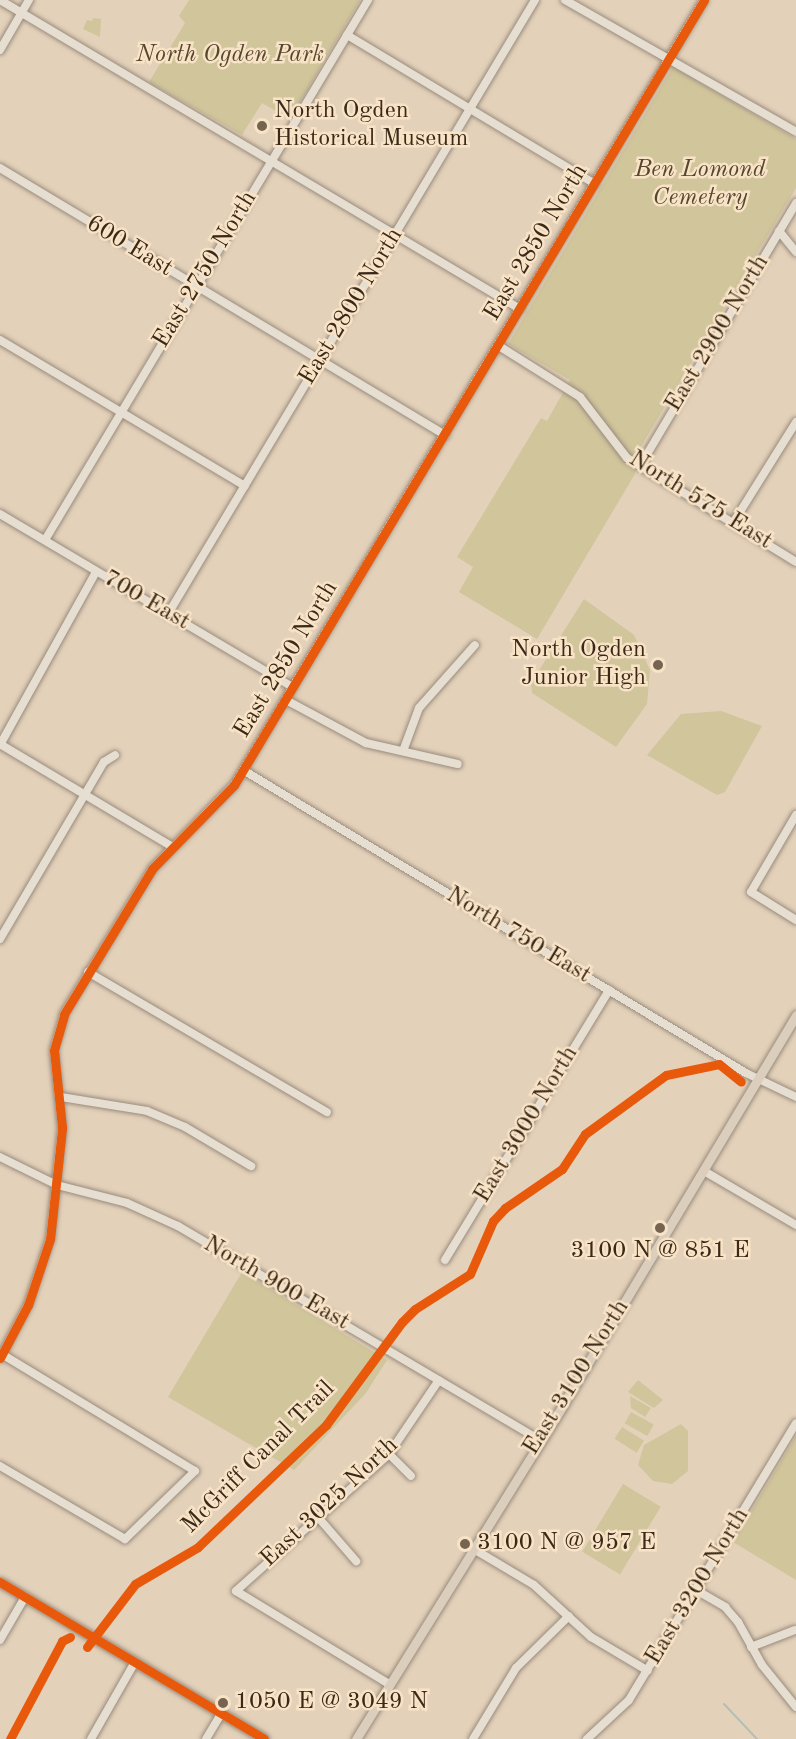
<!DOCTYPE html>
<style>
body{margin:0}
#map{position:relative;width:796px;height:1739px;overflow:hidden;background:#e4d1ba;font-family:"Old Standard TT",serif}
div>[style]{position:absolute}
.green>*{inset:0;background:#d1c59c;transform-origin:0 0}
.stream>*{height:2px;margin:-1px;padding:0 1px;transform-origin:1px;border-radius:1px;background:#b6bdb6}
.roads{filter:drop-shadow(0 0 2px #988c7d) drop-shadow(0 0 2px #988c7d)}
.minor>*{height:8px;margin:-4px;padding:0 4px;transform-origin:4px;border-radius:4px;background:#e7ded2}
.major>*{height:9px;margin:-4.5px;padding:0 4.5px;transform-origin:4.5px;border-radius:4.5px;background:#dbcebd}
.cycleway>*{height:9px;margin:-4.5px;padding:0 4.5px;transform-origin:4.5px;border-radius:4.5px;background:#e8590c}
.dots>*{width:16px;height:16px;translate:-50% -50%;box-sizing:border-box;border:3px solid #f8e3c6;border-radius:50%}
span{translate:-50% -50%;white-space:nowrap;text-align:center;line-height:1.15;-webkit-text-stroke:5px #f8e3c6;paint-order:stroke}
.park-label{font-size:24px;color:#55462e;font-style:italic}
.poi-label{font-size:24px;color:#3a2918}
.left{translate:0 -50%;text-align:left}
.right{translate:-100% -50%;text-align:right}
.street-label{font-size:24px;color:#3a2918}
</style>
<div id="map">
<div class="green">
<i style="clip-path:polygon(189px 0,360px 0,290px 119px,262px 103px,242px 135px,149px 82px,185px 23px,179px 16px)"></i>
<i style="clip-path:polygon(93px 18px,101px 19px,100px 37px,83px 29px,87px 20px,92px 21px)"></i>
<i style="clip-path:polygon(673px 67px,796px 139px,796px 188px,637px 453px,635px 474px,537px 639px,459px 592px,473px 567px,457px 557px,541px 418px,547px 421px,570px 380px,508px 344px)"></i>
<i style="clip-path:polygon(584px 599px,634px 635px,650px 670px,647px 704px,616px 747px,532px 693px,531px 683px)"></i>
<i style="clip-path:polygon(721px 711px,762px 726px,725px 792px,717px 795px,647px 755px,681px 714px)"></i>
<i style="clip-path:polygon(242px 1272px,387px 1360px,366px 1393px,294px 1470px,168px 1397px)"></i>
<i style="clip-path:polygon(638px 1380px,663px 1400px,654px 1408px,628px 1392px)"></i>
<i style="clip-path:polygon(630px 1396px,651px 1408px,645px 1417px,631px 1408px)"></i>
<i style="left:631px;top:1412px;width:26px;height:13px;rotate:29deg"></i>
<i style="clip-path:polygon(681px 1424px,688px 1431px,688px 1471px,672px 1484px,653px 1481px,638px 1465px,644px 1445px)"></i>
<i style="left:622px;top:1427px;width:26px;height:14px;rotate:32deg"></i>
<i style="clip-path:polygon(796px 1436px,796px 1580px,733px 1542px)"></i>
<i style="left:623px;top:1484px;width:44px;height:79px;rotate:31deg"></i>
</div>
<div class="stream">
<i style="left:724px;top:1704px;width:48px;rotate:46.7deg"></i>
</div>
<div class="roads">
<div class="minor">
<i style="left:0;top:0;width:605px;rotate:30.72deg"></i>
<i style="left:565px;top:0;width:266px;rotate:29.7deg"></i>
<i style="left:347px;top:35px;width:289px;rotate:31deg"></i>
<i style="left:0;top:50px;width:58px;rotate:-59.9deg"></i>
<i style="left:0;top:168px;width:519px;rotate:30.96deg"></i>
<i style="left:779px;top:231px;width:27px;rotate:51deg"></i>
<i style="left:0;top:340px;width:285px;rotate:30.8deg"></i>
<i style="left:499px;top:346px;width:96px;rotate:32.2deg"></i>
<i style="left:580px;top:397px;width:77px;rotate:52.4deg"></i>
<i style="left:627px;top:458px;width:198px;rotate:31.6deg"></i>
<i style="left:640px;top:466px;width:306px;rotate:-59.3deg"></i>
<i style="left:0;top:514px;width:340px;rotate:30.6deg"></i>
<i style="left:733px;top:523px;width:119px;rotate:-58deg"></i>
<i style="left:45px;top:540px;width:629px;rotate:-59.11deg"></i>
<i style="left:168px;top:614px;width:715px;rotate:-59.13deg"></i>
<i style="left:286px;top:700px;width:91px;rotate:28.3deg"></i>
<i style="left:366px;top:743px;width:94px;rotate:12.9deg"></i>
<i style="left:0;top:744px;width:199px;rotate:30.8deg"></i>
<i style="left:0;top:745px;width:198px;rotate:-61deg"></i>
<i style="left:403px;top:751px;width:46px;rotate:-69.6deg"></i>
<i style="left:419px;top:708px;width:84px;rotate:-48.4deg"></i>
<i style="left:243px;top:770px;width:587px;rotate:31.06deg"></i>
<i style="left:746px;top:1073px;width:55px;rotate:25.6deg"></i>
<i style="left:796px;top:815px;width:89px;rotate:120.3deg"></i>
<i style="left:751px;top:892px;width:53px;rotate:31.9deg"></i>
<i style="left:0;top:939px;width:205px;rotate:-59.6deg"></i>
<i style="left:104px;top:762px;width:13px;rotate:-32deg"></i>
<i style="left:88px;top:972px;width:277px;rotate:30.4deg"></i>
<i style="left:61px;top:1097px;width:87px;rotate:9.2deg"></i>
<i style="left:147px;top:1111px;width:41px;rotate:22.8deg"></i>
<i style="left:185px;top:1127px;width:77px;rotate:30.6deg"></i>
<i style="left:0;top:1157px;width:64px;rotate:26.2deg"></i>
<i style="left:57px;top:1185px;width:72px;rotate:14.4deg"></i>
<i style="left:127px;top:1203px;width:56px;rotate:24.3deg"></i>
<i style="left:178px;top:1226px;width:421px;rotate:30.6deg"></i>
<i style="left:704px;top:1171px;width:107px;rotate:30.4deg"></i>
<i style="left:445px;top:1260px;width:316px;rotate:-58.7deg"></i>
<i style="left:0;top:1353px;width:228px;rotate:31.2deg"></i>
<i style="left:195px;top:1471px;width:98px;rotate:135.8deg"></i>
<i style="left:125px;top:1539px;width:145px;rotate:-149.7deg"></i>
<i style="left:0;top:1358px;width:60px;rotate:-62.2deg"></i>
<i style="left:28px;top:1305px;width:70px;rotate:-71.6deg"></i>
<i style="left:50px;top:1239px;width:112px;rotate:-83.8deg"></i>
<i style="left:62px;top:1128px;width:78px;rotate:-95.9deg"></i>
<i style="left:54px;top:1050px;width:37px;rotate:-74deg"></i>
<i style="left:64px;top:1014px;width:170px;rotate:-58.7deg"></i>
<i style="left:152px;top:869px;width:117px;rotate:-45.7deg"></i>
<i style="left:234px;top:785px;width:915px;rotate:-59.09deg"></i>
<i style="left:389px;top:1454px;width:31px;rotate:45deg"></i>
<i style="left:317px;top:1516px;width:60px;rotate:49.1deg"></i>
<i style="left:472px;top:1548px;width:72px;rotate:30.8deg"></i>
<i style="left:534px;top:1585px;width:77px;rotate:42.4deg"></i>
<i style="left:591px;top:1637px;width:66px;rotate:30.8deg"></i>
<i style="left:696px;top:1590px;width:34px;rotate:30deg"></i>
<i style="left:725px;top:1607px;width:20px;rotate:49deg"></i>
<i style="left:738px;top:1622px;width:49px;rotate:60.8deg"></i>
<i style="left:762px;top:1665px;width:54px;rotate:51deg"></i>
<i style="left:0;top:1640px;width:50px;rotate:-59.8deg"></i>
<i style="left:751px;top:1647px;width:47px;rotate:-21.1deg"></i>
<i style="left:389px;top:1684px;width:179px;rotate:-148.7deg"></i>
<i style="left:236px;top:1591px;width:205px;rotate:-41.8deg"></i>
<i style="left:389px;top:1454px;width:89px;rotate:-56deg"></i>
<i style="left:91px;top:1739px;width:89px;rotate:-60.3deg"></i>
<i style="left:206px;top:1739px;width:29px;rotate:-59deg"></i>
<i style="left:473px;top:1739px;width:83px;rotate:-58.8deg"></i>
<i style="left:516px;top:1668px;width:74px;rotate:-44.5deg"></i>
<i style="left:587px;top:1739px;width:57px;rotate:-42.9deg"></i>
<i style="left:629px;top:1700px;width:323px;rotate:-58.9deg"></i>
</div>
<div class="major">
<i style="left:0;top:1582px;width:307px;rotate:30.7deg"></i>
<i style="left:356px;top:1739px;width:395px;rotate:-58.2deg"></i>
<i style="left:564px;top:1403px;width:452px;rotate:-59.1deg"></i>
</div>
</div>
<div class="cycleway">
<i style="left:0;top:1358px;width:60px;rotate:-62.2deg"></i>
<i style="left:28px;top:1305px;width:70px;rotate:-71.6deg"></i>
<i style="left:50px;top:1239px;width:112px;rotate:-83.8deg"></i>
<i style="left:62px;top:1128px;width:78px;rotate:-95.9deg"></i>
<i style="left:54px;top:1050px;width:37px;rotate:-74deg"></i>
<i style="left:64px;top:1014px;width:170px;rotate:-58.7deg"></i>
<i style="left:152px;top:869px;width:117px;rotate:-45.7deg"></i>
<i style="left:234px;top:785px;width:915px;rotate:-59.09deg"></i>
<i style="left:0;top:1582px;width:307px;rotate:30.7deg"></i>
<i style="left:87px;top:1647px;width:79px;rotate:-52.7deg"></i>
<i style="left:135px;top:1584px;width:73px;rotate:-30.4deg"></i>
<i style="left:198px;top:1547px;width:177px;rotate:-43.6deg"></i>
<i style="left:326px;top:1425px;width:128px;rotate:-53.6deg"></i>
<i style="left:402px;top:1322px;width:18px;rotate:-45deg"></i>
<i style="left:415px;top:1309px;width:65px;rotate:-32.5deg"></i>
<i style="left:470px;top:1274px;width:58px;rotate:-66.5deg"></i>
<i style="left:493px;top:1221px;width:18px;rotate:-47deg"></i>
<i style="left:505px;top:1208px;width:69px;rotate:-34.4deg"></i>
<i style="left:562px;top:1169px;width:42px;rotate:-56.7deg"></i>
<i style="left:585px;top:1134px;width:100px;rotate:-36.1deg"></i>
<i style="left:666px;top:1075px;width:54px;rotate:-11.7deg"></i>
<i style="left:719px;top:1064px;width:28px;rotate:39deg"></i>
<i style="left:10px;top:1739px;width:111px;rotate:-62deg"></i>
<i style="left:62px;top:1641px;width:9px;rotate:-27deg"></i>
</div>
<div class="dots">
<i style="left:262px;top:126px;background:#766451"></i>
<i style="left:658px;top:665px;background:#766451"></i>
<i style="left:660px;top:1228px;background:#766451"></i>
<i style="left:465px;top:1544px;background:#766451"></i>
<i style="left:223px;top:1703px;background:#766451"></i>
</div>
<div class="park-label">
<span style="left:230px;top:56px">North Ogden Park</span>
<span style="left:700px;top:185px">Ben Lomond<br>Cemetery</span>
</div>
<div class="poi-label">
<span class="left" style="left:274px;top:126px">North Ogden<br>Historical Museum</span>
<span class="right" style="left:646px;top:665px">North Ogden<br>Junior High</span>
<span style="left:660px;top:1252px">3100 N @ 851 E</span>
<span class="left" style="left:477px;top:1544px">3100 N @ 957 E</span>
<span class="left" style="left:235px;top:1703px">1050 E @ 3049 N</span>
</div>
<div class="street-label">
<span style="left:537px;top:243px;rotate:-59deg">East 2850 North</span>
<span style="left:129px;top:247px;rotate:31deg">600 East</span>
<span style="left:206px;top:270px;rotate:-59deg">East 2750 North</span>
<span style="left:352px;top:307px;rotate:-59deg">East 2800 North</span>
<span style="left:718px;top:334px;rotate:-59deg">East 2900 North</span>
<span style="left:700px;top:501px;rotate:32deg">North 575 East</span>
<span style="left:146px;top:601px;rotate:30deg">700 East</span>
<span style="left:287px;top:660px;rotate:-59deg">East 2850 North</span>
<span style="left:518px;top:936px;rotate:31deg">North 750 East</span>
<span style="left:527px;top:1125px;rotate:-59deg">East 3000 North</span>
<span style="left:276px;top:1284px;rotate:30deg">North 900 East</span>
<span style="left:577px;top:1378px;rotate:-58deg">East 3100 North</span>
<span style="left:259px;top:1458px;rotate:-45deg">McGriff Canal Trail</span>
<span style="left:330px;top:1503px;rotate:-43deg">East 3025 North</span>
<span style="left:698px;top:1587px;rotate:-59deg">East 3200 North</span>
</div>
</div>
